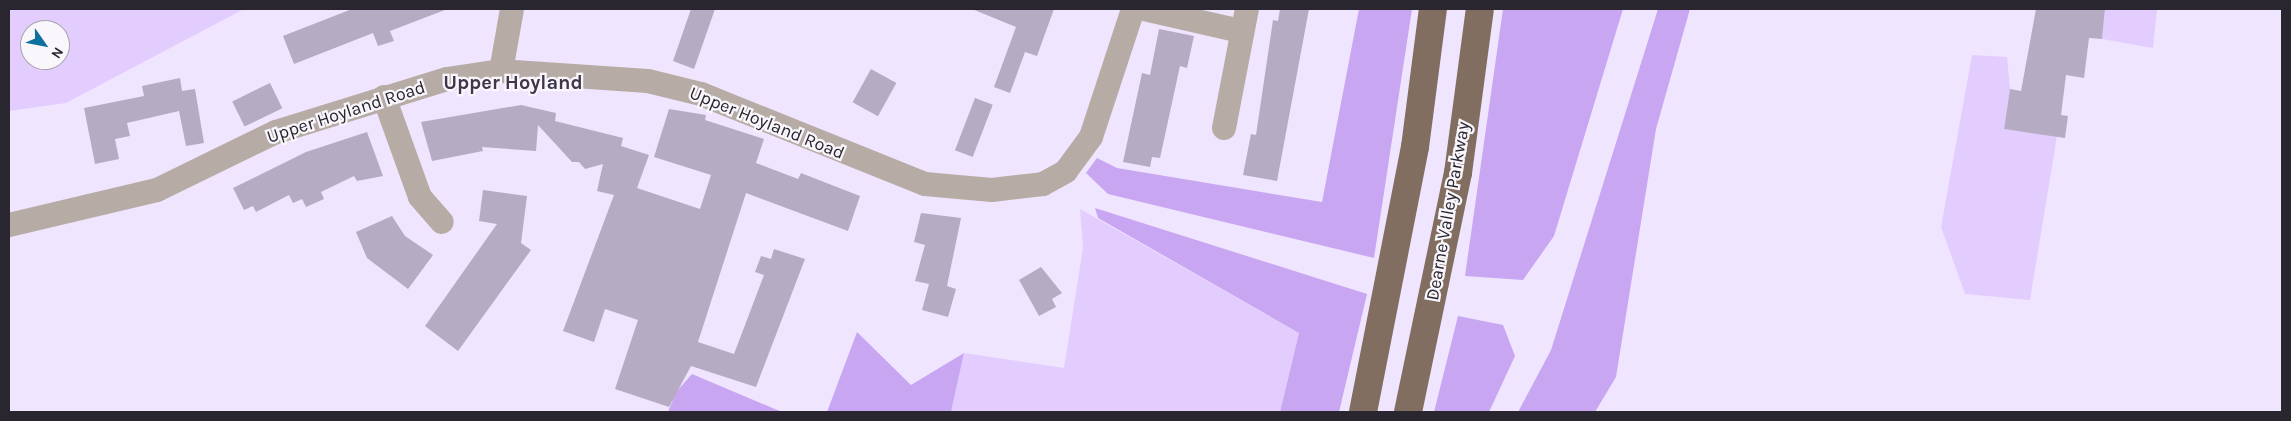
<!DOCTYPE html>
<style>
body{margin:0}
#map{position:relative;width:2291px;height:421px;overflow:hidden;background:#f0e5ff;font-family:Karla,sans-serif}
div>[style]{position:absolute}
.green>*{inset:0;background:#e3cdfe}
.forest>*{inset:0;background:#c9a6f2}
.building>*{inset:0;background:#b5abc3;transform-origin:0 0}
.minor>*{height:24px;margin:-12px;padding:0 12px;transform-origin:12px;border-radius:12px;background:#b7aca5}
.trunk>*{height:28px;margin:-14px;padding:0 14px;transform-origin:14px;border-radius:14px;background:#826e60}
span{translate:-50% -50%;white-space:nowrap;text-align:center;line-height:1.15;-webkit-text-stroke:4.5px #f9f7fc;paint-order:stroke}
.street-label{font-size:18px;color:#2a2630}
.quarter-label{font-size:20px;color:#3f364a;font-weight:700}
.frame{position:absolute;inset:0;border:10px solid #2a2630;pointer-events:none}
.north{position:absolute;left:20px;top:20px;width:50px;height:50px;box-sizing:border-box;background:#f9f7fc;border:1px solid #a6a3aa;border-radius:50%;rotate:123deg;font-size:14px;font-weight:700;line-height:20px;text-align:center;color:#2a2630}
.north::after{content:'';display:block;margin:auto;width:18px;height:22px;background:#0e709d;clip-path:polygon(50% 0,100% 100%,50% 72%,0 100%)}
</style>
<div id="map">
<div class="green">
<i style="clip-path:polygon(evenodd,9px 9px,244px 9px,66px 103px,9px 111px,9px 9px,30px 30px,60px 30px,60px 60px,30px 60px,30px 30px)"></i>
<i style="clip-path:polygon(2105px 9px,2157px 9px,2153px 48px,2102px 39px)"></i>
<i style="clip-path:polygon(1972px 55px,2007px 57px,2010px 89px,2004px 129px,2057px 136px,2030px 300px,1965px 294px,1941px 227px)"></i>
<i style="clip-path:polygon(1080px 209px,1299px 333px,1280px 412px,951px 412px,964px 353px,1064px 368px,1083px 248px)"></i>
</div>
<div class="forest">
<i style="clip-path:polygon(1359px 9px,1412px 9px,1374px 258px,1108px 194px,1086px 173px,1097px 158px,1117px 168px,1322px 202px)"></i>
<i style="clip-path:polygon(1503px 9px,1623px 9px,1554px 236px,1523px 280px,1465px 276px)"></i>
<i style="clip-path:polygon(1658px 9px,1690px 9px,1656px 129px,1616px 377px,1595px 412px,1518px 412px,1551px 350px)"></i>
<i style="clip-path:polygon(1095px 208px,1367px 294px,1339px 412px,1280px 412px,1299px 333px,1098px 218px)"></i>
<i style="clip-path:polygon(1458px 316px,1503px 325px,1515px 356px,1489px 412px,1434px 412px)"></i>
<i style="clip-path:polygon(857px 332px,911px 385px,964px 353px,951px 412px,827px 412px)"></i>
<i style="clip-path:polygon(692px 374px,782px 412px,668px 412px,676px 392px)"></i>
</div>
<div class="building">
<i style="clip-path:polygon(352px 9px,445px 9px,445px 10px,390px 31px,394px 41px,378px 46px,373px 33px,294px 64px,283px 36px)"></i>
<i style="clip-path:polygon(691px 9px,715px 9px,694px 69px,673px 61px)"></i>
<i style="clip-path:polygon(972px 9px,1054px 9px,1037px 56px,1025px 52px,1010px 93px,994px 87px,1016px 27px)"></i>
<i style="clip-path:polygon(1280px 9px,1309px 9px,1277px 181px,1243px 175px,1251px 134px,1256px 135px,1273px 20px,1278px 21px)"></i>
<i style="clip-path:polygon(2036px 9px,2105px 9px,2102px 39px,2089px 38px,2084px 78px,2066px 75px,2061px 115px,2068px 116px,2065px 138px,2004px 129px,2010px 89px,2021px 91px)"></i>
<i style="clip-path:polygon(1159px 29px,1194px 36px,1187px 68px,1180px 66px,1160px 158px,1152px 157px,1150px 167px,1123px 162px,1142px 73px,1150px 75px)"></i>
<i style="left:871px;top:69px;width:29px;height:38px;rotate:29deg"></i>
<i style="clip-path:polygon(180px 78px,182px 91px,195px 89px,204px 143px,186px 146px,179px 111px,127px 123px,130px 136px,115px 139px,119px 159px,95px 164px,84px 108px,144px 96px,142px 86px)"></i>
<i style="left:270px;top:83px;width:28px;height:42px;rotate:64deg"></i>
<i style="left:975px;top:98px;width:19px;height:56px;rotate:21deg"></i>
<i style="clip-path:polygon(521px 105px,556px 113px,555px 121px,623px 138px,621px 146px,649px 155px,637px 188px,700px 209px,711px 175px,654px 157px,669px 109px,706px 115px,705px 120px,764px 139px,756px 163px,798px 179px,801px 173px,860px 196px,848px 231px,746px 193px,698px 342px,734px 354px,764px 275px,755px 272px,761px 256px,771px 259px,774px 249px,805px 259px,756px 387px,691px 366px,669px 407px,615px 389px,638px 320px,605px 309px,594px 342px,563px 331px,614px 195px,597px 191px,603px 164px,585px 169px,579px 162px,572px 162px,538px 125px,536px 151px,482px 147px,483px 151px,432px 161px,421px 122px)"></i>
<i style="clip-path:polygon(367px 132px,383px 176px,357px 181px,354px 176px,321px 192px,324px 199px,306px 207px,302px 199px,293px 203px,289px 195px,256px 212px,253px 206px,244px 210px,233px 188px,306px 152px)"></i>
<i style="clip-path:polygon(483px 190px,527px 196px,521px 243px,531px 250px,458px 351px,425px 326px,497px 224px,479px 221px)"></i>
<i style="clip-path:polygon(921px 213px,961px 218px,947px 286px,956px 289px,948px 317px,922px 310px,929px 284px,915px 281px,925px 245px,914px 242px)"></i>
<i style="clip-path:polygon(392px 216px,405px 236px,433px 255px,408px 289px,367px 258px,356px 232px)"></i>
<i style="clip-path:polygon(1041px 267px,1062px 293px,1052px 299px,1056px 307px,1039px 316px,1019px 280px)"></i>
</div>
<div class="minor">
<i style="left:1144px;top:9px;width:99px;rotate:12.8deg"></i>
<i style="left:501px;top:71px;width:63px;rotate:-79.9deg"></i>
<i style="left:384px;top:97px;width:106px;rotate:70.2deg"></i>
<i style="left:420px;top:197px;width:33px;rotate:49deg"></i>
<i style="left:1224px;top:128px;width:121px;rotate:-79.1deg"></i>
<i style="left:9px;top:225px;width:152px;rotate:-13.3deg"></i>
<i style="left:157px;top:190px;width:132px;rotate:-26deg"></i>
<i style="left:276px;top:132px;width:179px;rotate:-17.2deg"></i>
<i style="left:447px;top:79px;width:55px;rotate:-8.4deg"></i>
<i style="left:501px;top:71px;width:147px;rotate:3.9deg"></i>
<i style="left:648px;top:81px;width:55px;rotate:13.8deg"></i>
<i style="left:701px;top:94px;width:241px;rotate:21.9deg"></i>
<i style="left:925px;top:184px;width:67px;rotate:5.1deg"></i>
<i style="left:992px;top:190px;width:51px;rotate:-6.7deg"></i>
<i style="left:1043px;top:184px;width:26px;rotate:-29deg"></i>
<i style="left:1066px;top:171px;width:42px;rotate:-53.7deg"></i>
<i style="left:1091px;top:137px;width:135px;rotate:-71.8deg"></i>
</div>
<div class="trunk">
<i style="left:1363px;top:412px;width:270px;rotate:-78.9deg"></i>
<i style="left:1415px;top:147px;width:139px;rotate:-82.6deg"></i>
<i style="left:1408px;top:412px;width:244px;rotate:-78.2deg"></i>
<i style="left:1458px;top:173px;width:165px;rotate:-82.4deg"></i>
</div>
<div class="street-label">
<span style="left:346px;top:112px;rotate:-18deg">Upper Hoyland Road</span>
<span style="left:767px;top:123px;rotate:22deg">Upper Hoyland Road</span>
<span style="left:1448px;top:211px;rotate:-80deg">Dearne Valley Parkway</span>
</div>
<div class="quarter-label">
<span style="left:513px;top:82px">Upper Hoyland</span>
</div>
<div class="frame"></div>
<div class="north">N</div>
</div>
